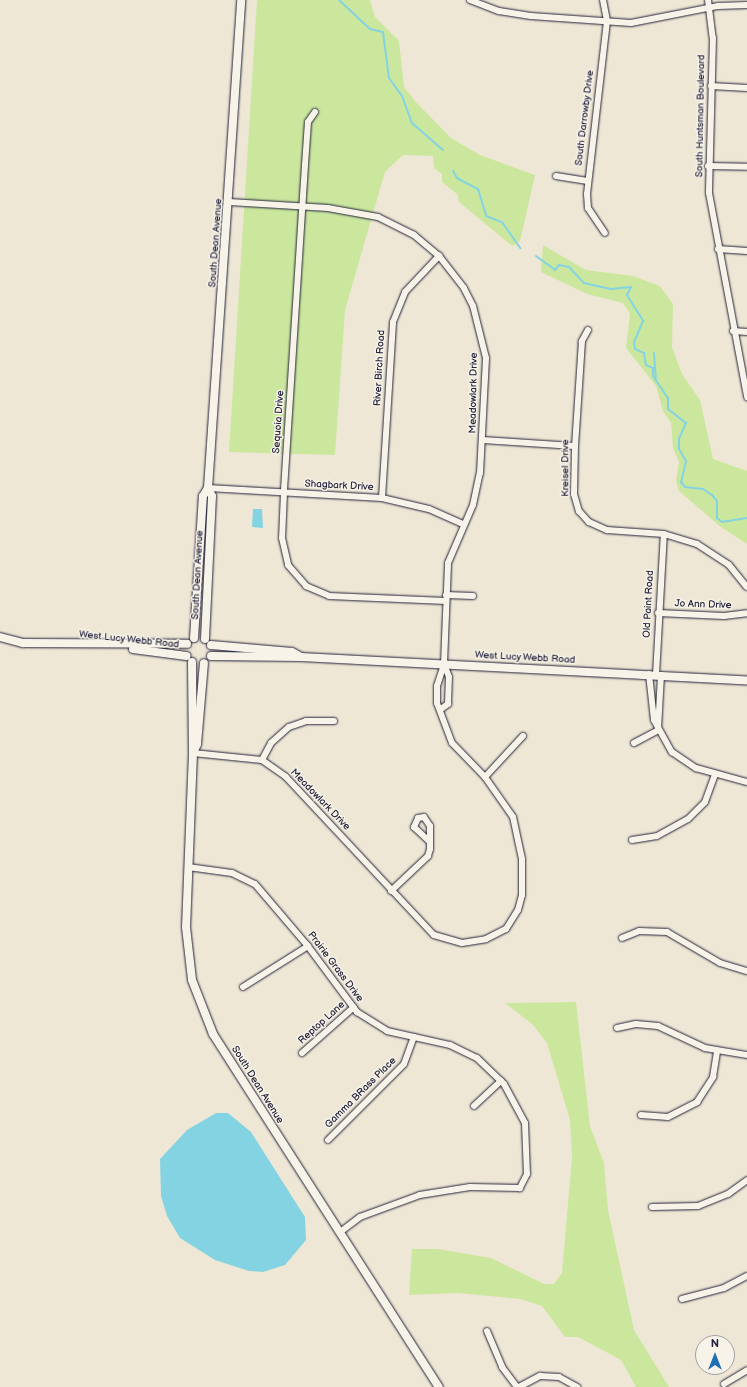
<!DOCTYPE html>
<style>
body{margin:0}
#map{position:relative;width:747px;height:1387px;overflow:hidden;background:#efe7d5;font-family:"Balsamiq Sans",sans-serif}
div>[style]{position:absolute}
.green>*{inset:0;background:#cbe79e}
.water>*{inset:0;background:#84d3e2}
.stream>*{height:2px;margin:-1px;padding:0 1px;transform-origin:1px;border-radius:1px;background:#84d3e2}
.roads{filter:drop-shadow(0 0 1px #22223b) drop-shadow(0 0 1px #22223b)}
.minor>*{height:6px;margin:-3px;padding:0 3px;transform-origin:3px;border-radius:3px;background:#f7f3e8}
.tertiary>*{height:8px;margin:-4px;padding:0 4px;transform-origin:4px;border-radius:4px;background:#f7f3e8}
span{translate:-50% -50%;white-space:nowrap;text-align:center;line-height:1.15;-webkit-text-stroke:3px #f7f3e8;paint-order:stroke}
.street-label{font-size:10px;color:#22223b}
.north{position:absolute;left:695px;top:1335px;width:40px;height:40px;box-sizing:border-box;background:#f7f3e8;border:1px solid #a29fa3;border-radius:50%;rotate:0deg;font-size:11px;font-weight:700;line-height:16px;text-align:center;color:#22223b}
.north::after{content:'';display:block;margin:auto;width:14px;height:18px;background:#1f6fb2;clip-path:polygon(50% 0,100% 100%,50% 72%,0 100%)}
</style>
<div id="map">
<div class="green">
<i style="clip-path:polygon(257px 0,370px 0,375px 17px,399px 41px,404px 87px,415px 101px,451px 138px,480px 155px,535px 175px,520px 241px,512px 246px,459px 202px,457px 194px,442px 182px,442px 174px,434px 168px,433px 156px,403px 155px,385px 172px,345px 310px,335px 455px,229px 452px)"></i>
<i style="clip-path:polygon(543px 245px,586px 270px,633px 276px,660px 286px,673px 304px,672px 347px,682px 374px,700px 400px,713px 459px,747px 471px,747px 544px,721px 527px,679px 491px,676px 481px,679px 462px,673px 448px,671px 423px,663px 411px,656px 386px,626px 348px,630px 314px,623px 303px,587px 294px,541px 272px)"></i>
<i style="clip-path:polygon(576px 1002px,590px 1126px,604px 1163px,608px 1210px,634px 1330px,669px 1387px,636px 1387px,621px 1360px,578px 1337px,565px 1337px,542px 1306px,520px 1299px,458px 1293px,409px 1295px,412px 1249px,438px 1249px,491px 1258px,544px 1284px,554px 1284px,562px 1273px,572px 1157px,570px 1120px,547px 1043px,532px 1024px,505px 1003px)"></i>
</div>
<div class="water">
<i style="clip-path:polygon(253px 509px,262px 509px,263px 528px,252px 527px)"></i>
<i style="clip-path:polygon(216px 1113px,228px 1113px,251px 1132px,305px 1217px,306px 1240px,285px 1265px,263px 1272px,249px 1271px,215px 1260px,180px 1238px,167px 1216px,161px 1196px,160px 1159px,187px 1130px)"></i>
</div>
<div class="stream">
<i style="left:339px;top:0;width:42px;rotate:43.1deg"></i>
<i style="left:370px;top:29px;width:13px;rotate:13deg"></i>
<i style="left:383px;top:32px;width:46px;rotate:82.6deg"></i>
<i style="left:389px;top:78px;width:22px;rotate:54deg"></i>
<i style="left:402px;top:96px;width:29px;rotate:70deg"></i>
<i style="left:412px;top:123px;width:41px;rotate:41.1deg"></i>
<i style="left:453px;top:171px;width:8px;rotate:60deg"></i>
<i style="left:457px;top:178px;width:24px;rotate:28deg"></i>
<i style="left:478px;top:189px;width:28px;rotate:73deg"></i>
<i style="left:486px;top:216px;width:17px;rotate:21deg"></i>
<i style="left:502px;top:222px;width:32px;rotate:55deg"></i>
<i style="left:536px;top:256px;width:24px;rotate:36deg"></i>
<i style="left:555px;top:270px;width:6px;rotate:-51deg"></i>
<i style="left:559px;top:265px;width:10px;rotate:11deg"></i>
<i style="left:569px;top:267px;width:22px;rotate:47deg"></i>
<i style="left:584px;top:283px;width:28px;rotate:13deg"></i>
<i style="left:611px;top:289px;width:20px;rotate:-6deg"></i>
<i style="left:631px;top:287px;width:9px;rotate:117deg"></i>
<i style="left:627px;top:295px;width:31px;rotate:58deg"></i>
<i style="left:643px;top:321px;width:23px;rotate:113deg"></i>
<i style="left:634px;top:342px;width:7px;rotate:82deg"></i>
<i style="left:635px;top:349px;width:10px;rotate:24deg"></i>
<i style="left:644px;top:353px;width:12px;rotate:81deg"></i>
<i style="left:646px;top:365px;width:8px;rotate:23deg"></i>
<i style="left:653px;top:368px;width:8px;rotate:90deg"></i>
<i style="left:653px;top:376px;width:27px;rotate:56deg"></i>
<i style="left:668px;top:398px;width:11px;rotate:90deg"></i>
<i style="left:668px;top:409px;width:23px;rotate:38deg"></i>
<i style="left:686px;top:423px;width:17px;rotate:114deg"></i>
<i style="left:679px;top:439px;width:10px;rotate:90deg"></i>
<i style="left:679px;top:449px;width:14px;rotate:60deg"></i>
<i style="left:686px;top:461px;width:22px;rotate:103deg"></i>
<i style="left:681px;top:482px;width:6px;rotate:51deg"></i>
<i style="left:685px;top:487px;width:18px;rotate:6deg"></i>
<i style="left:703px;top:489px;width:11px;rotate:34deg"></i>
<i style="left:712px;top:495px;width:8px;rotate:50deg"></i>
<i style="left:717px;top:501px;width:17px;rotate:90deg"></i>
<i style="left:717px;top:518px;width:6px;rotate:39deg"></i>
<i style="left:722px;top:522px;width:25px;rotate:-9deg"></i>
<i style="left:654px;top:353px;width:26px;rotate:86deg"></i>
</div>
<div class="roads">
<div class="minor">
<i style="left:470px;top:0;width:31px;rotate:21deg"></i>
<i style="left:499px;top:11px;width:32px;rotate:9deg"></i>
<i style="left:531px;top:16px;width:100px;rotate:4deg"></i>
<i style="left:631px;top:23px;width:89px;rotate:-11.1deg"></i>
<i style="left:718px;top:6px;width:29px;rotate:-2deg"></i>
<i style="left:603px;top:0;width:21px;rotate:79deg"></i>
<i style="left:607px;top:21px;width:174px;rotate:96.6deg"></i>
<i style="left:587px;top:194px;width:14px;rotate:86deg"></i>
<i style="left:588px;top:208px;width:30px;rotate:56deg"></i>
<i style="left:708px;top:0;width:38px;rotate:83deg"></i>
<i style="left:713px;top:38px;width:155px;rotate:91.5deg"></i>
<i style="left:709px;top:193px;width:208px;rotate:79.4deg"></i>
<i style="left:711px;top:86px;width:36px;rotate:3deg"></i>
<i style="left:315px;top:112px;width:12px;rotate:125deg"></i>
<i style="left:308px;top:122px;width:43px;rotate:94deg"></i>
<i style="left:305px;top:165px;width:329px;rotate:93.7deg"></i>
<i style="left:284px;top:493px;width:45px;rotate:92.5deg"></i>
<i style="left:282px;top:538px;width:28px;rotate:77deg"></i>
<i style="left:288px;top:565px;width:28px;rotate:49deg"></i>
<i style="left:306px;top:586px;width:25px;rotate:23deg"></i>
<i style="left:329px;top:596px;width:117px;rotate:2.4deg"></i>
<i style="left:708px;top:166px;width:39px;rotate:1deg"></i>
<i style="left:556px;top:176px;width:32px;rotate:9deg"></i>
<i style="left:718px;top:249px;width:29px;rotate:4deg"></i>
<i style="left:588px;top:330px;width:13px;rotate:119deg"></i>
<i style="left:582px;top:341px;width:105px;rotate:93.8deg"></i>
<i style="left:575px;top:446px;width:48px;rotate:91.2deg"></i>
<i style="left:574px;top:494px;width:18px;rotate:74deg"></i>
<i style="left:579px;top:511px;width:15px;rotate:48deg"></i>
<i style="left:589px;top:522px;width:20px;rotate:24deg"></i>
<i style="left:607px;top:530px;width:57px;rotate:4deg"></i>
<i style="left:664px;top:534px;width:34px;rotate:17deg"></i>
<i style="left:697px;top:544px;width:38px;rotate:33deg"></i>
<i style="left:729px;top:565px;width:28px;rotate:51deg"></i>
<i style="left:733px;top:331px;width:14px;rotate:4deg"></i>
<i style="left:482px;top:440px;width:93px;rotate:3.7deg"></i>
<i style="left:208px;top:488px;width:174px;rotate:3.3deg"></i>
<i style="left:382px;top:498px;width:48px;rotate:13.2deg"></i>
<i style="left:429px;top:509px;width:37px;rotate:24deg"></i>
<i style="left:382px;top:498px;width:176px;rotate:-86.4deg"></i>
<i style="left:393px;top:322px;width:32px;rotate:-68deg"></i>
<i style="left:405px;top:292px;width:50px;rotate:-46.6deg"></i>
<i style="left:446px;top:595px;width:27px;rotate:2deg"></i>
<i style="left:658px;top:613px;width:66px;rotate:2.6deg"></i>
<i style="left:724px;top:616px;width:23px;rotate:-7deg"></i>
<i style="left:649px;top:674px;width:46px;rotate:83.8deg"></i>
<i style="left:654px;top:720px;width:37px;rotate:61deg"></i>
<i style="left:672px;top:752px;width:29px;rotate:34deg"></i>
<i style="left:696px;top:768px;width:53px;rotate:15.4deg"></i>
<i style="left:656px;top:675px;width:141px;rotate:-86.8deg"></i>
<i style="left:441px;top:709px;width:9px;rotate:-36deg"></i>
<i style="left:448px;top:704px;width:27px;rotate:-88deg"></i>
<i style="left:449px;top:677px;width:14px;rotate:-111deg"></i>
<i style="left:658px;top:729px;width:54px;rotate:-86.8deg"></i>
<i style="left:634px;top:743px;width:27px;rotate:-28deg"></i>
<i style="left:193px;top:753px;width:69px;rotate:5.8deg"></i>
<i style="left:262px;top:760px;width:29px;rotate:35deg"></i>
<i style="left:286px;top:777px;width:216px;rotate:46.9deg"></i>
<i style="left:434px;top:935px;width:29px;rotate:16deg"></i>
<i style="left:462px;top:943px;width:24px;rotate:-9deg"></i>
<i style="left:486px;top:939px;width:22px;rotate:-27deg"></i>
<i style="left:506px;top:929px;width:22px;rotate:-58deg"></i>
<i style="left:518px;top:910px;width:16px;rotate:-75deg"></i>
<i style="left:522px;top:895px;width:36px;rotate:-90deg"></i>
<i style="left:522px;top:859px;width:43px;rotate:-102.1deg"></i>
<i style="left:513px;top:817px;width:49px;rotate:-125deg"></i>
<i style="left:485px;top:777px;width:47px;rotate:-134.1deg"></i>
<i style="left:452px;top:743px;width:43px;rotate:-110.6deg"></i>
<i style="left:437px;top:703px;width:17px;rotate:-90deg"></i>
<i style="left:437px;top:686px;width:23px;rotate:-72deg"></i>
<i style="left:444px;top:664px;width:101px;rotate:-87.7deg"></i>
<i style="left:448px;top:563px;width:63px;rotate:-66.7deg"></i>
<i style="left:473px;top:505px;width:33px;rotate:-78deg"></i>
<i style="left:480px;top:473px;width:115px;rotate:-87deg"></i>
<i style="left:486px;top:358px;width:54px;rotate:-104deg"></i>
<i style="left:473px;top:306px;width:20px;rotate:-117deg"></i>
<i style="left:464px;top:288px;width:41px;rotate:-128deg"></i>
<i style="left:439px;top:256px;width:33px;rotate:-140deg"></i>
<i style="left:414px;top:235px;width:40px;rotate:-153.4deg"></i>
<i style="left:378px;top:217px;width:51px;rotate:-169.8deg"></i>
<i style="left:328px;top:208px;width:99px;rotate:-176.5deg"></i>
<i style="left:262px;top:760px;width:19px;rotate:-62deg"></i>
<i style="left:271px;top:743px;width:24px;rotate:-42deg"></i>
<i style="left:289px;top:727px;width:18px;rotate:-19deg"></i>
<i style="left:306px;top:721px;width:28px"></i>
<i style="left:485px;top:777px;width:56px;rotate:-47.2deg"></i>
<i style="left:632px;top:840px;width:25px;rotate:-9deg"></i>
<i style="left:657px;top:836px;width:35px;rotate:-29deg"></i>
<i style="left:688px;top:819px;width:24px;rotate:-45deg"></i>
<i style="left:705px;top:802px;width:30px;rotate:-70deg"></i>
<i style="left:188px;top:867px;width:44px;rotate:7.8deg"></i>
<i style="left:232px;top:873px;width:25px;rotate:26deg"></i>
<i style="left:255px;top:884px;width:80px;rotate:49.6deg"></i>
<i style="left:307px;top:945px;width:84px;rotate:53.3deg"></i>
<i style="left:357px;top:1012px;width:36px;rotate:32deg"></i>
<i style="left:387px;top:1031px;width:65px;rotate:12.5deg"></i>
<i style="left:450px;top:1045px;width:30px;rotate:26deg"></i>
<i style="left:477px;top:1058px;width:37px;rotate:44deg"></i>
<i style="left:504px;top:1084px;width:44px;rotate:61.7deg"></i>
<i style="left:525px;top:1123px;width:51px;rotate:87.8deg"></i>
<i style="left:527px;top:1174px;width:16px;rotate:117deg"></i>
<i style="left:520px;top:1188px;width:50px;rotate:-178.9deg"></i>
<i style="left:470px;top:1187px;width:51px;rotate:170.9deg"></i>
<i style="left:420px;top:1195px;width:64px;rotate:159.9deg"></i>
<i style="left:360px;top:1217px;width:25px;rotate:143deg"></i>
<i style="left:391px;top:891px;width:51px;rotate:-43.4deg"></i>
<i style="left:428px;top:856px;width:7px;rotate:-74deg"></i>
<i style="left:430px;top:849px;width:23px;rotate:-90deg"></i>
<i style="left:430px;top:826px;width:11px;rotate:-124deg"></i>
<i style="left:424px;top:817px;width:6px;rotate:171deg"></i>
<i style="left:418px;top:818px;width:10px;rotate:114deg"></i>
<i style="left:414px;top:827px;width:21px;rotate:43deg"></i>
<i style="left:622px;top:938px;width:18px;rotate:-22deg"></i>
<i style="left:639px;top:931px;width:28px;rotate:2deg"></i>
<i style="left:667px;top:932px;width:61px;rotate:30.3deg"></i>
<i style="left:720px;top:963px;width:28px;rotate:17deg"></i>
<i style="left:243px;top:987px;width:77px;rotate:-32.2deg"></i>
<i style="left:617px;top:1028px;width:19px;rotate:-12deg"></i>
<i style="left:636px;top:1024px;width:22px;rotate:5deg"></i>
<i style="left:658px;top:1026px;width:52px;rotate:25.1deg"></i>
<i style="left:705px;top:1048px;width:43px;rotate:9.5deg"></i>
<i style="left:302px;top:1053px;width:69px;rotate:-41.5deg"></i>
<i style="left:474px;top:1106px;width:37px;rotate:-43deg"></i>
<i style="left:641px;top:1115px;width:27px;rotate:4deg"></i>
<i style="left:668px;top:1117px;width:33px;rotate:-27deg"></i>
<i style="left:697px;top:1102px;width:30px;rotate:-57deg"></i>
<i style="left:713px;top:1077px;width:25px;rotate:-81deg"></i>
<i style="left:328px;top:1140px;width:107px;rotate:-45deg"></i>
<i style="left:404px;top:1064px;width:29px;rotate:-70deg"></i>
<i style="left:652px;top:1207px;width:46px;rotate:-1.2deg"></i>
<i style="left:698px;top:1206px;width:32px;rotate:-22deg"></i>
<i style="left:728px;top:1194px;width:24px;rotate:-36deg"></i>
<i style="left:682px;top:1299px;width:43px;rotate:-14.7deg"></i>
<i style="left:724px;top:1288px;width:26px;rotate:-28deg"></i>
<i style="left:487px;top:1331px;width:39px;rotate:67deg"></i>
<i style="left:502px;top:1367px;width:25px;rotate:53deg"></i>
<i style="left:724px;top:1384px;width:27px;rotate:-31deg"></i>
<i style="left:519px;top:1387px;width:24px;rotate:-28deg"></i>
<i style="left:540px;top:1376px;width:19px;rotate:3deg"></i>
<i style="left:559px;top:1377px;width:21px;rotate:29deg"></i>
</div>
<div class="tertiary">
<i style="left:0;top:637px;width:24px;rotate:15deg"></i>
<i style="left:23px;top:643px;width:164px;rotate:0.3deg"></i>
<i style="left:194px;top:638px;width:142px;rotate:-86.4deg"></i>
<i style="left:203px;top:496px;width:9px;rotate:-58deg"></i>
<i style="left:205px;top:639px;width:143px;rotate:-87.2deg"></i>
<i style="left:212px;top:496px;width:9px;rotate:-117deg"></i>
<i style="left:208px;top:488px;width:489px;rotate:-86.1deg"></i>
<i style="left:211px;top:645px;width:81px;rotate:4.9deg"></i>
<i style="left:292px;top:652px;width:10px;rotate:29deg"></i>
<i style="left:133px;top:649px;width:54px;rotate:7.4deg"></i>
<i style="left:211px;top:656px;width:90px;rotate:0.6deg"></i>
<i style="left:301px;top:657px;width:447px;rotate:3deg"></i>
<i style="left:192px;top:662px;width:91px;rotate:89.4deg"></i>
<i style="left:193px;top:753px;width:174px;rotate:92.3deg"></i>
<i style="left:186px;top:927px;width:53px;rotate:83.5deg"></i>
<i style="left:192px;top:980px;width:58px;rotate:68.7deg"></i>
<i style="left:213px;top:1034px;width:419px;rotate:57.4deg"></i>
<i style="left:193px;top:753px;width:10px;rotate:-66deg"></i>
<i style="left:197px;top:744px;width:81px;rotate:-85.1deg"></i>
</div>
</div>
<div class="street-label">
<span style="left:701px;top:116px;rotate:-89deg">South Huntsman Boulevard</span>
<span style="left:585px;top:118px;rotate:-83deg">South Darrowby Drive</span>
<span style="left:216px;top:243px;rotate:-86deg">South Dean Avenue</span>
<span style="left:380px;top:368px;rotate:-87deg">River Birch Road</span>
<span style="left:474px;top:393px;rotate:-89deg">Meadowlark Drive</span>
<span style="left:279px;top:422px;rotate:-86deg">Sequoia Drive</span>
<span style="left:566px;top:468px;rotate:-90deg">Kreisel Drive</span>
<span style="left:339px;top:486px;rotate:3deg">Shagbark Drive</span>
<span style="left:198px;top:575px;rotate:-87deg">South Dean Avenue</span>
<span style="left:649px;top:604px;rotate:-87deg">Old Paint Road</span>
<span style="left:703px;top:605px;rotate:2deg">Jo Ann Drive</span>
<span style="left:129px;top:640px;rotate:6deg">West Lucy Webb Road</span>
<span style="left:525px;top:658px;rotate:3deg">West Lucy Webb Road</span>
<span style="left:320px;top:800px;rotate:46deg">Meadowlark Drive</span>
<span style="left:335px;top:967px;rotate:53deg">Prairie Grass Drive</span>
<span style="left:322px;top:1023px;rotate:-42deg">Reptop Lane</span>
<span style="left:257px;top:1085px;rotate:58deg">South Dean Avenue</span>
<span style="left:361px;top:1093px;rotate:-45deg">Gamma BRass Place</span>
</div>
<div class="north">N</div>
</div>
